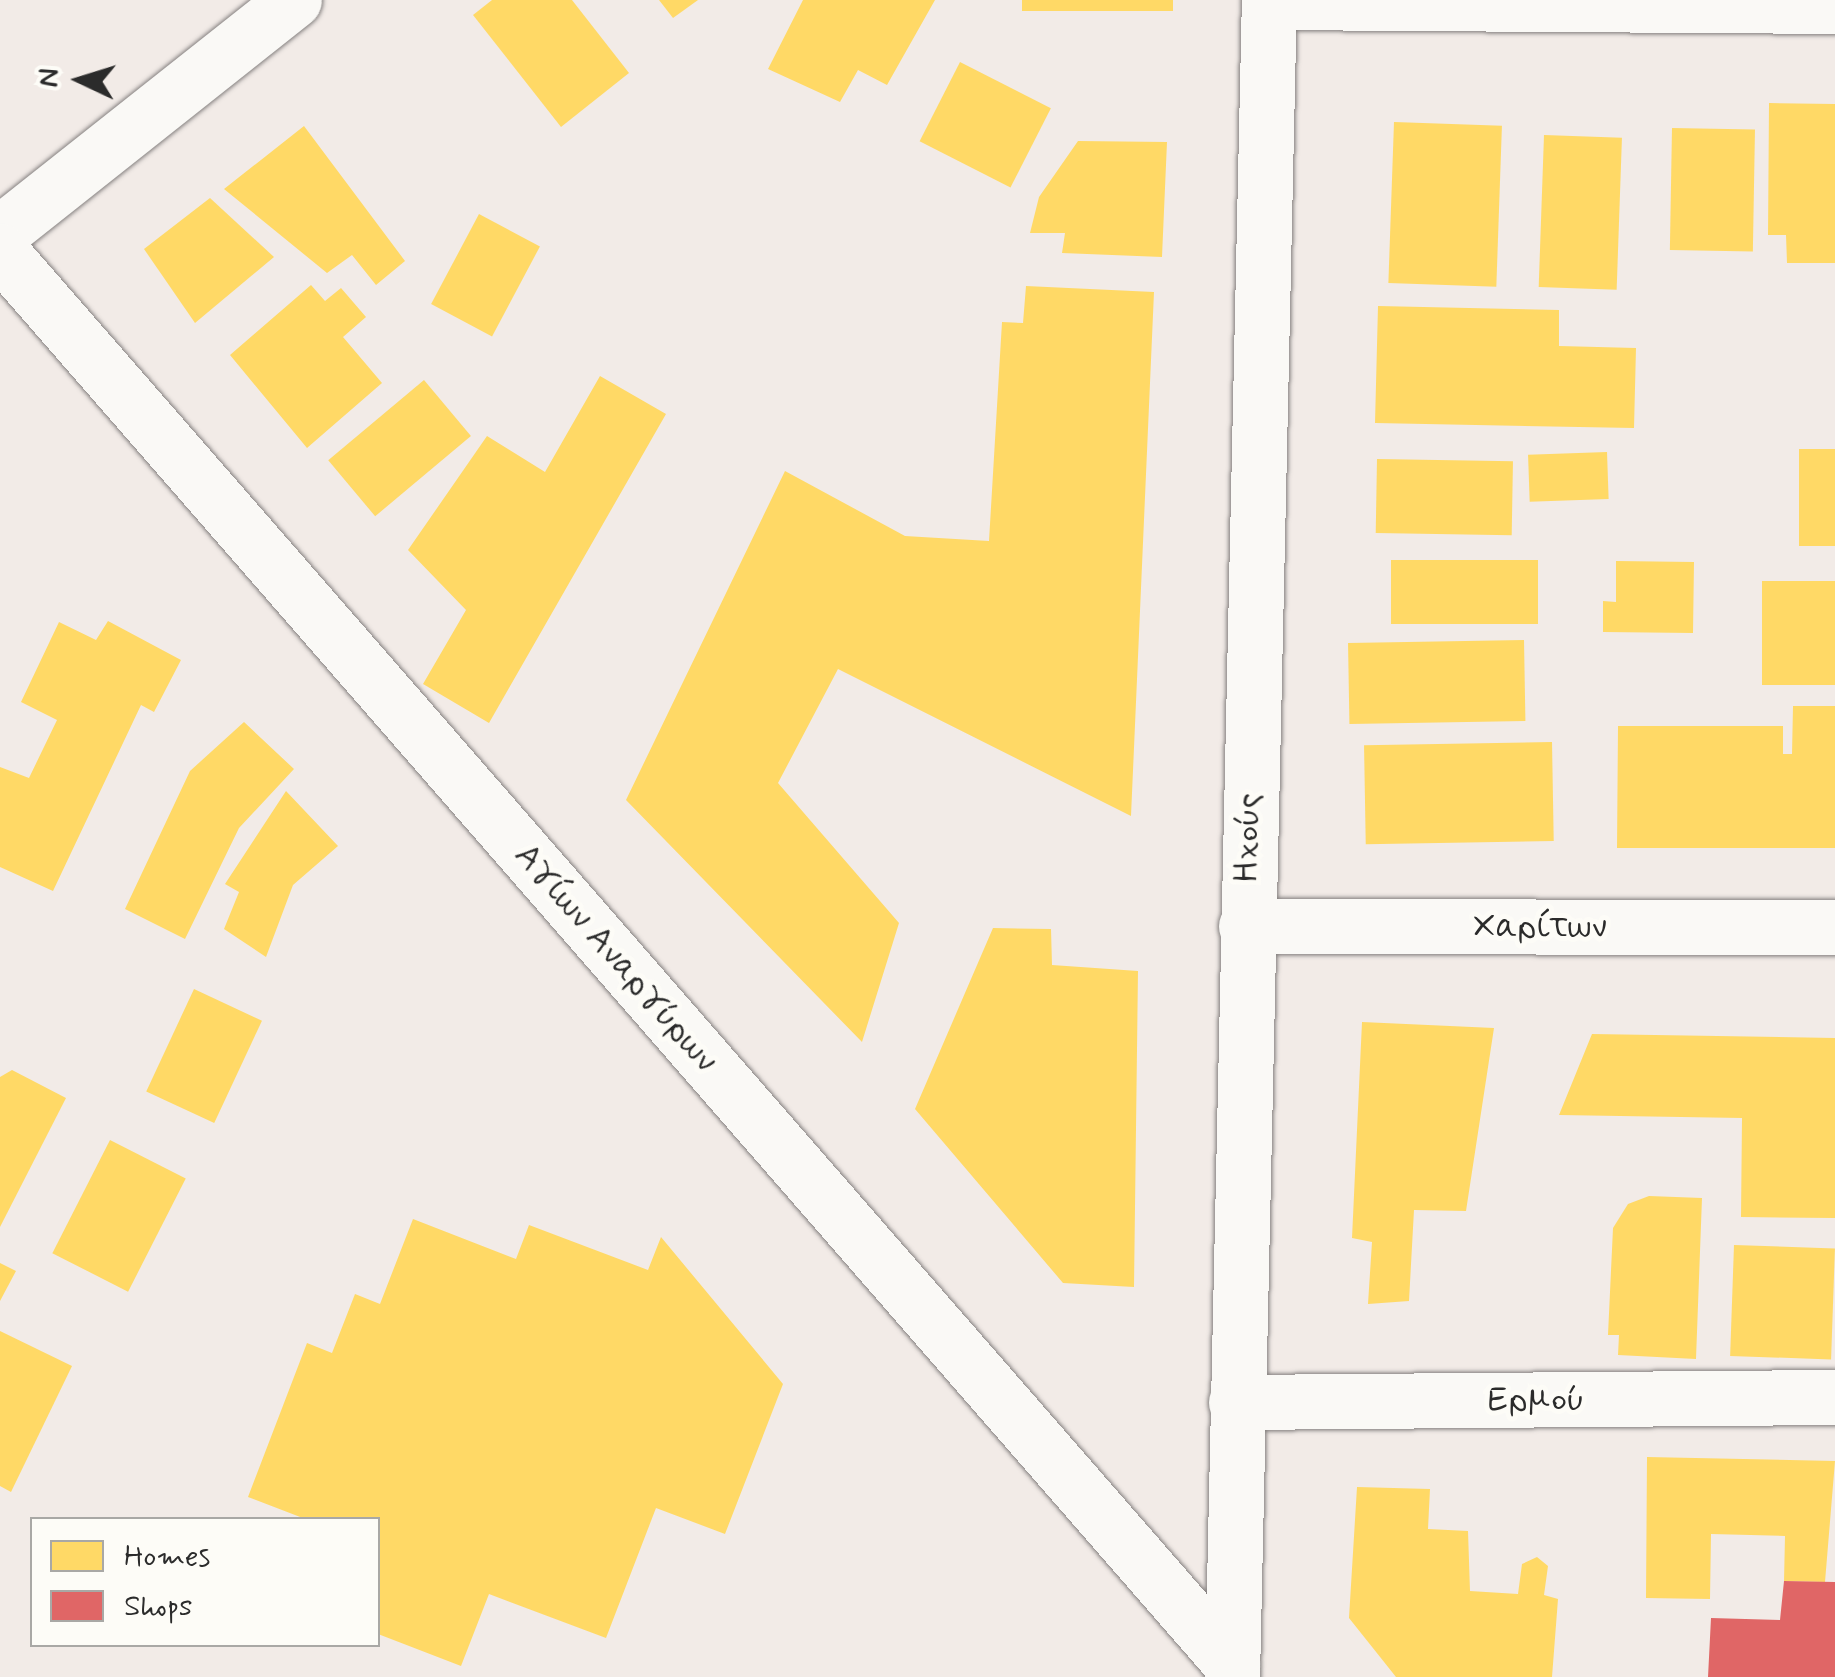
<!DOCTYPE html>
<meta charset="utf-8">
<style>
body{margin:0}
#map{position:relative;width:1835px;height:1677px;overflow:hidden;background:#f2ebe7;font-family:Mynerve,sans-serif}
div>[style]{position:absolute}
.homes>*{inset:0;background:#ffd966;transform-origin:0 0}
.shops>*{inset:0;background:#e06666}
.roads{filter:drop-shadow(0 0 2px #858180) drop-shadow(0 0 2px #858180)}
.minor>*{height:55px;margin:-27.5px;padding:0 27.5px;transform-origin:27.5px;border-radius:27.5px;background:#faf9f6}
span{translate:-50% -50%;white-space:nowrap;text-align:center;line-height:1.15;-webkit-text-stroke:10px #fdfcf7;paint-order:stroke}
.street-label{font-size:35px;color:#2b2b2b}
.legend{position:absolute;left:30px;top:1517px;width:350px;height:130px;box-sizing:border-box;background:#fdfcf7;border:2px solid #a9a8a5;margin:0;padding:12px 18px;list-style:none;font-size:30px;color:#2b2b2b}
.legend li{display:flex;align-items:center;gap:20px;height:50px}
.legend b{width:50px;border:2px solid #a9a8a5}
.north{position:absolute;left:30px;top:30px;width:100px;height:100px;-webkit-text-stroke:8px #fdfcf7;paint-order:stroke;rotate:274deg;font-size:28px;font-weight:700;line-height:40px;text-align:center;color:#2b2b2b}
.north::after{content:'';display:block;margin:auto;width:35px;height:45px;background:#2b2b2b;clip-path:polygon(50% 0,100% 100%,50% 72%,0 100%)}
</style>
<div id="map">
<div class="homes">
<i style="clip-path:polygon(492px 0,572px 0,629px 73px,561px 127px,473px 15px)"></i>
<i style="clip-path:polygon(659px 0,698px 0,673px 18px)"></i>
<i style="clip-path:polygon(803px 0,935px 0,887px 85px,858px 70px,840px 102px,768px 69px)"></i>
<i style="left:1022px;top:0;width:151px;height:11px"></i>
<i style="left:960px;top:62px;width:102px;height:89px;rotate:27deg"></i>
<i style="clip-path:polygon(1769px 103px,1835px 104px,1835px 263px,1787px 263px,1786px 235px,1768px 235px)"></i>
<i style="left:1394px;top:122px;width:108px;height:161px;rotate:2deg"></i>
<i style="clip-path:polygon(304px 126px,405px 261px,376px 285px,352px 255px,327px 273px,224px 189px)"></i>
<i style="left:1672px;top:128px;width:83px;height:122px;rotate:1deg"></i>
<i style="left:1544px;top:135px;width:78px;height:152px;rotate:2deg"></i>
<i style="clip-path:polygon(1078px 141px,1167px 142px,1162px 257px,1062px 253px,1065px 233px,1030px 233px,1039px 197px)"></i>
<i style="clip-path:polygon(210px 198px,274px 257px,195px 323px,144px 249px)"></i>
<i style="left:479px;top:214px;width:69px;height:102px;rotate:28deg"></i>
<i style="clip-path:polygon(311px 285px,325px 301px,341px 288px,366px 317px,343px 337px,382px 383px,307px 448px,230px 355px)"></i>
<i style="clip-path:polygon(1026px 286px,1154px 292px,1131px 816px,838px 669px,778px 783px,899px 923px,862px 1042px,626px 800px,785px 471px,905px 536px,989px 541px,1002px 322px,1023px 323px)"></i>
<i style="clip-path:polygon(1378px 306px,1559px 310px,1559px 346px,1636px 348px,1634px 428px,1375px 423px)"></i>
<i style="clip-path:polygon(600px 376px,666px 414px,489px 723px,423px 684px,466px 610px,408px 550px,487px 436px,545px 472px)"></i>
<i style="left:424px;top:380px;width:73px;height:125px;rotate:50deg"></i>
<i style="left:1799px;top:449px;width:36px;height:97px"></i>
<i style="left:1607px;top:452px;width:47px;height:79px;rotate:88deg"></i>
<i style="left:1377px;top:459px;width:136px;height:74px;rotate:1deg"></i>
<i style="left:1391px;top:560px;width:147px;height:64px"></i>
<i style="clip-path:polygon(1616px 561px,1694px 562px,1693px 633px,1603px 632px,1603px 601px,1616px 602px)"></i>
<i style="left:1762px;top:581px;width:73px;height:104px"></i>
<i style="clip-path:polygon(108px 621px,181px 660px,154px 712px,141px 705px,53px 891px,0 867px,0 767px,29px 778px,57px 720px,21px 702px,59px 622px,96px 640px)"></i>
<i style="left:1524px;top:640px;width:81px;height:176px;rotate:89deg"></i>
<i style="clip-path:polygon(1793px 706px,1835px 706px,1835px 848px,1617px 848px,1618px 726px,1783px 726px,1783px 754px,1792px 754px)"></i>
<i style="clip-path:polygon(244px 722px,294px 769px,239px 828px,185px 939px,125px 909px,190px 771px)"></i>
<i style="left:1552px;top:742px;width:99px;height:188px;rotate:89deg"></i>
<i style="clip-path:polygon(286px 791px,338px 846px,293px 885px,266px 957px,224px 929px,239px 892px,225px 884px)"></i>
<i style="clip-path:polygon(993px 928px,1051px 929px,1052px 965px,1138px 971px,1134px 1287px,1063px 1283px,915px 1109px)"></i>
<i style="left:194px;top:989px;width:75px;height:113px;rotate:25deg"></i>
<i style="clip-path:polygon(1362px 1022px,1494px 1028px,1466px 1211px,1414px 1210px,1409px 1301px,1368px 1304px,1372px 1242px,1352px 1238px)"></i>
<i style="clip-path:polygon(1592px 1034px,1835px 1038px,1835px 1218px,1741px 1217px,1742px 1118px,1559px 1115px)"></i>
<i style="clip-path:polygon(12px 1070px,66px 1098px,0 1227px,0 1077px)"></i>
<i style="left:110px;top:1140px;width:85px;height:127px;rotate:27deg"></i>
<i style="clip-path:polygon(1649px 1196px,1702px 1198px,1696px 1359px,1618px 1355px,1619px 1335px,1608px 1335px,1613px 1228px,1628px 1204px)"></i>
<i style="clip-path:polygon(413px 1219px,516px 1259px,529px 1225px,648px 1270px,661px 1237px,783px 1384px,725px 1534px,656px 1508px,606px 1638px,489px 1594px,461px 1666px,378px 1634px,378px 1520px,308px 1520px,248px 1497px,307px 1343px,332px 1353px,355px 1294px,380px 1304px)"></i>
<i style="left:1734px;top:1245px;width:101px;height:111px;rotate:2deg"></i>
<i style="clip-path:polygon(0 1263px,16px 1271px,0 1301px)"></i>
<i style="clip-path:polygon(0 1331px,72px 1366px,11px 1492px,0 1486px)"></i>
<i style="clip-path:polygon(1647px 1457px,1835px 1461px,1825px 1582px,1784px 1581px,1785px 1536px,1711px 1534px,1710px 1599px,1646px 1598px)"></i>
<i style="clip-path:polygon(1357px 1487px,1430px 1489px,1428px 1529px,1468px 1531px,1470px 1591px,1518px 1594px,1522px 1564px,1537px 1557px,1548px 1566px,1544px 1595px,1558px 1599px,1552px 1677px,1396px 1677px,1349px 1618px)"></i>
</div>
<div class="shops">
<i style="clip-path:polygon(1784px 1581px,1835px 1582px,1835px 1677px,1708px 1677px,1711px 1618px,1780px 1620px)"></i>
</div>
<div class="roads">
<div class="minor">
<i style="left:1269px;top:2px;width:566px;rotate:0.4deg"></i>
<i style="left:0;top:233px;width:375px;rotate:-38.4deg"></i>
<i style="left:0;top:251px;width:1875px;rotate:48.93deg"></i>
<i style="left:1246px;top:926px;width:589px;rotate:0.1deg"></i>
<i style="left:1236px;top:1402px;width:599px;rotate:-0.48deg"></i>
<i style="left:1232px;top:1677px;width:1677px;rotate:-88.74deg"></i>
</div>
</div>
<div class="street-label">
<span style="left:1248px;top:838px;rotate:-89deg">Ηχούς</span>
<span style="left:1540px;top:927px">Χαρίτων</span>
<span style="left:616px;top:958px;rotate:49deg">Αγίων Αναργύρων</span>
<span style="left:1536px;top:1400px">Ερμού</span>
</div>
<ul class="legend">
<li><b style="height:28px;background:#ffd966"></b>Homes</li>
<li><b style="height:28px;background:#e06666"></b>Shops</li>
</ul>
<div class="north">N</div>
</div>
